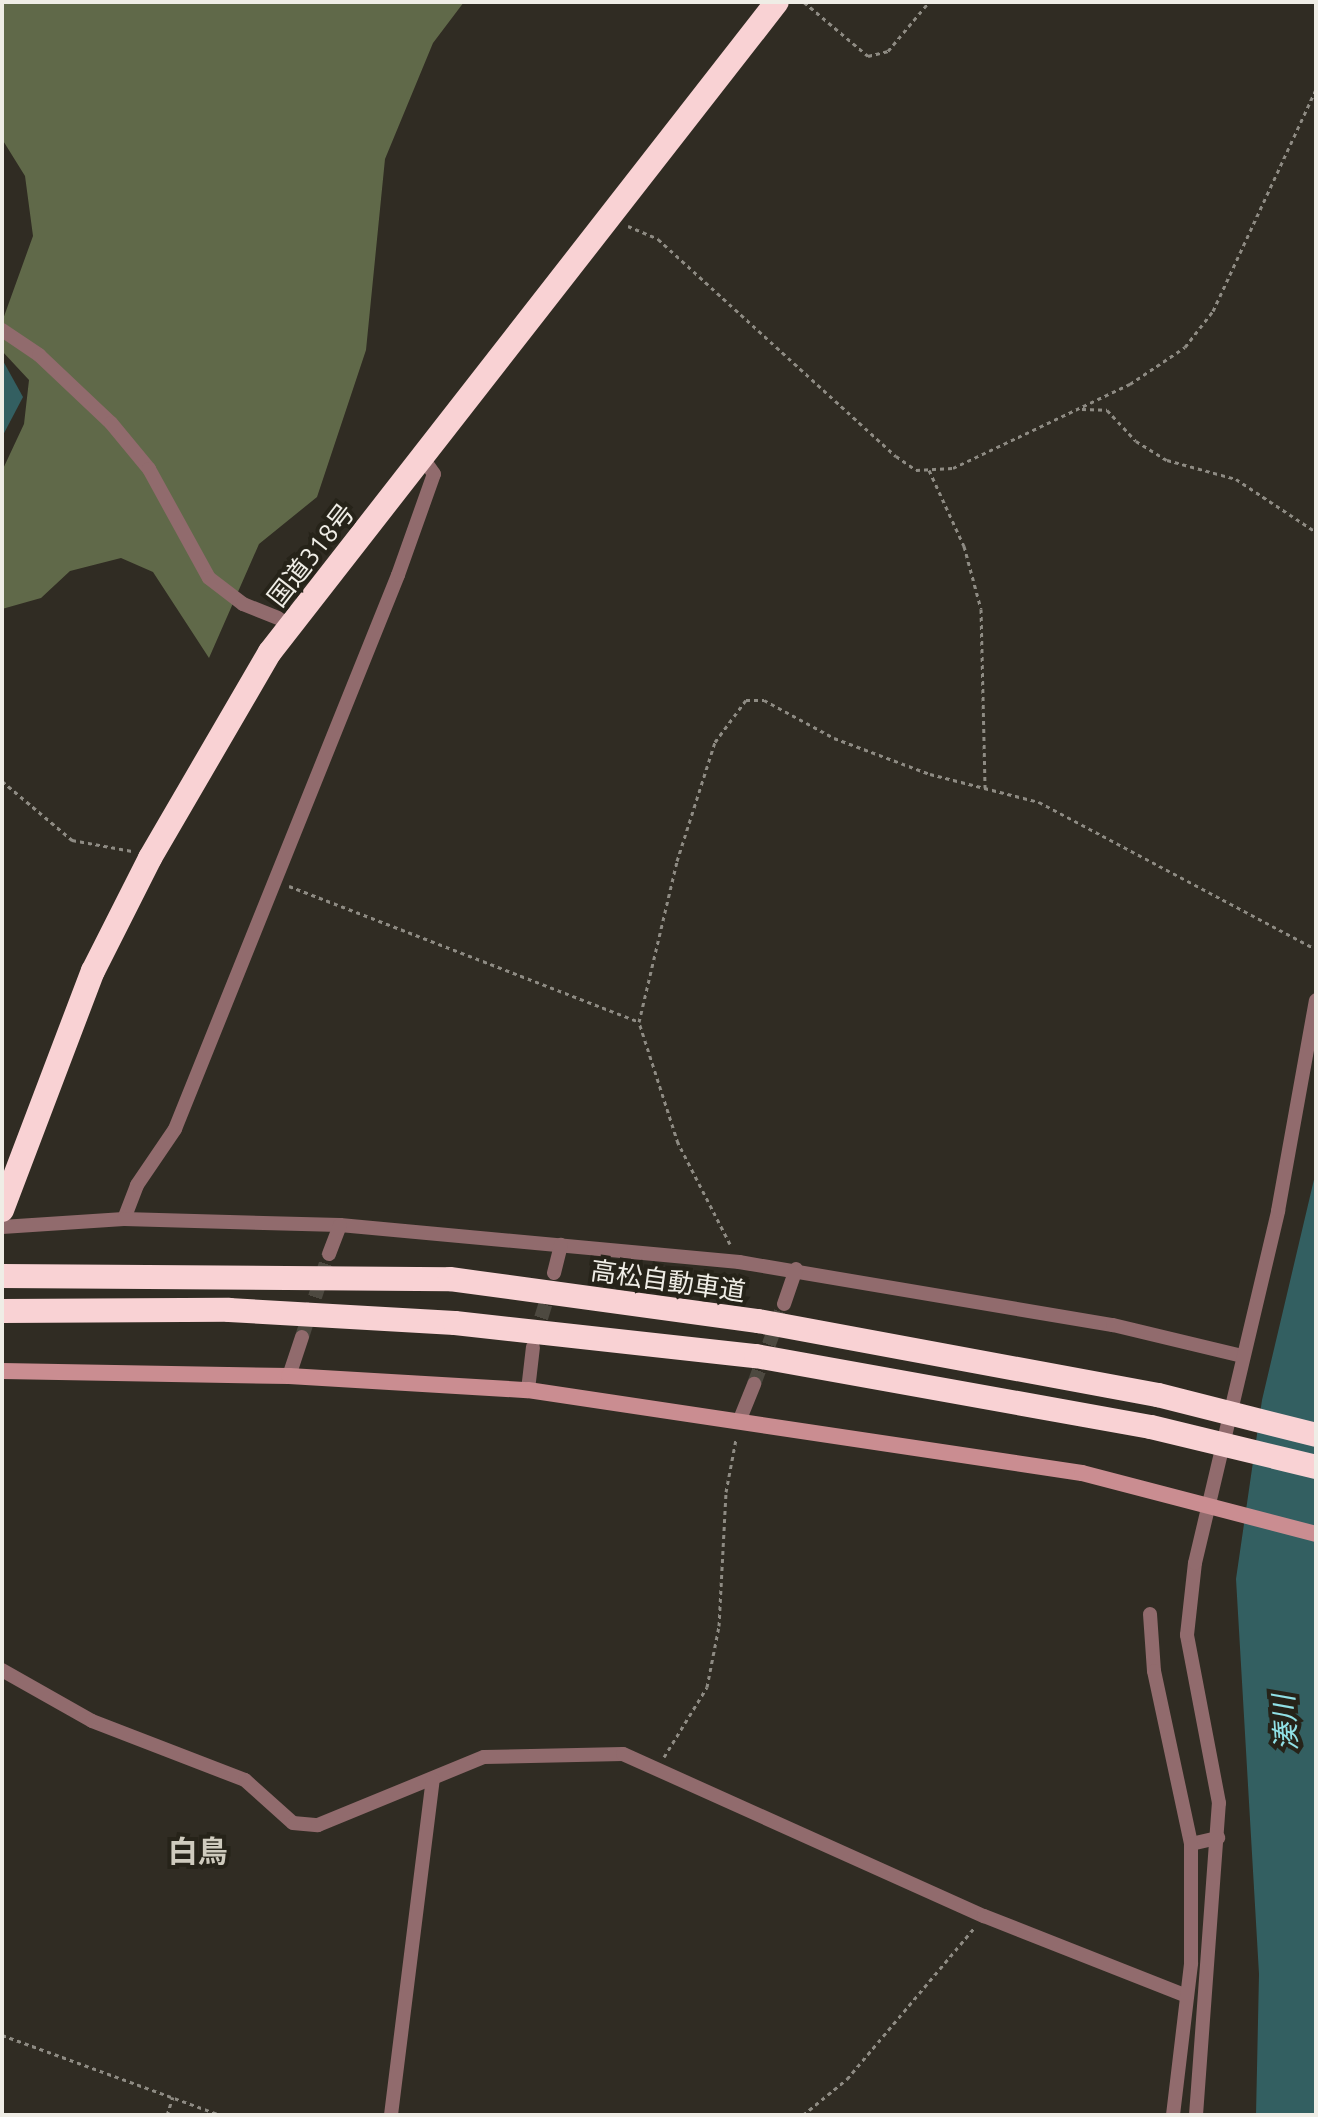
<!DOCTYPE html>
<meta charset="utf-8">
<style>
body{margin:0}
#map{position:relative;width:1318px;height:2117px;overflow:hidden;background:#302c23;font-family:Ubuntu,"Noto Sans JP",sans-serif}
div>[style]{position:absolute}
.forest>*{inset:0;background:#606949}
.water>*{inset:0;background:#335f61}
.street-tunnel>*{height:14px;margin-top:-7px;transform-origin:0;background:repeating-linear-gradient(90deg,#4d4940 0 14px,transparent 0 21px)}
.path>*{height:3px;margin-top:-1.5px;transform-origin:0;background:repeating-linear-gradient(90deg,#8e8b83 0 4px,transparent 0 8px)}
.street>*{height:14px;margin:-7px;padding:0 7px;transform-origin:7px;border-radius:7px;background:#916b6d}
.secondary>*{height:16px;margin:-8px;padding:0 8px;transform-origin:8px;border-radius:8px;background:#ca8d91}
.highway>*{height:24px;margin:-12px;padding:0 12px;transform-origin:12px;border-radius:12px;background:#f9d2d4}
.highway-bridge>*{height:24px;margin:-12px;padding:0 12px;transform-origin:12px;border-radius:12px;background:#f9d2d4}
span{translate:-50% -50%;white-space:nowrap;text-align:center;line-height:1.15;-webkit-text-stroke:8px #262319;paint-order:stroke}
.street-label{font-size:26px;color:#efede6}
.water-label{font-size:28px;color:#91e1e6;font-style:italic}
.quarter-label{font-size:30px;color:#cfcbbe;font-weight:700}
.frame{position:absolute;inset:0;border:4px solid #efede6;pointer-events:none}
</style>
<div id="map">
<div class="forest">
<i style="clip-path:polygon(2px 2px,464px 2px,433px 43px,385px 159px,366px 350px,317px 497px,259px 544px,209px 658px,153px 572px,121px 558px,70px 571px,41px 598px,2px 609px,2px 471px,24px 424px,29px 380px,2px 351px,2px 322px,33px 236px,25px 176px,2px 139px)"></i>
</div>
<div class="water">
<i style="clip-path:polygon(2px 359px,23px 397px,2px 437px)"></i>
<i style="clip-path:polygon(1316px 1171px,1316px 2115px,1256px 2115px,1259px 1974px,1236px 1579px,1262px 1400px)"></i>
</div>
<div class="street-tunnel">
<i style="left:302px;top:1337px;width:87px;rotate:-72deg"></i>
<i style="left:535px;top:1338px;width:51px;rotate:-73deg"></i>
<i style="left:754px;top:1384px;width:85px;rotate:-69.4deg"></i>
</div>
<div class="path">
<i style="left:804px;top:2px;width:84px;rotate:40.2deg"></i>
<i style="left:868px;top:56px;width:21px;rotate:-14deg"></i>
<i style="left:888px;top:51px;width:64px;rotate:-50.1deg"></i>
<i style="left:628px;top:226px;width:33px;rotate:23deg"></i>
<i style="left:658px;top:239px;width:322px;rotate:42.4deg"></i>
<i style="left:896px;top:456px;width:24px;rotate:35deg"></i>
<i style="left:916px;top:470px;width:37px;rotate:-3deg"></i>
<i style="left:953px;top:468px;width:196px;rotate:-25.4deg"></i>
<i style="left:1130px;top:384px;width:66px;rotate:-33.9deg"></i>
<i style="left:1185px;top:347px;width:46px;rotate:-52.1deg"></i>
<i style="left:1213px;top:311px;width:245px;rotate:-65.1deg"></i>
<i style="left:1082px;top:409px;width:25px;rotate:2deg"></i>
<i style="left:1107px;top:410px;width:42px;rotate:46.9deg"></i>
<i style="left:1136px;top:441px;width:36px;rotate:32deg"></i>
<i style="left:1167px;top:460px;width:72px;rotate:15.4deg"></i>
<i style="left:1236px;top:479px;width:96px;rotate:33.5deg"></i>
<i style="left:929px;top:470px;width:84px;rotate:65.3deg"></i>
<i style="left:964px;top:546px;width:65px;rotate:74.9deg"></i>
<i style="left:981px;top:609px;width:179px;rotate:88.7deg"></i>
<i style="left:2px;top:781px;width:92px;rotate:40.1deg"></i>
<i style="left:72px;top:840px;width:61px;rotate:10.4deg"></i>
<i style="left:289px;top:886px;width:375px;rotate:21.2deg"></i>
<i style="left:730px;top:1244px;width:114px;rotate:-117.2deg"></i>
<i style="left:678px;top:1143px;width:127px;rotate:-107.9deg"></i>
<i style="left:639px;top:1022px;width:165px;rotate:-76.7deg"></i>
<i style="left:677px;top:861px;width:125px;rotate:-72.3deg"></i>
<i style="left:715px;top:742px;width:52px;rotate:-53.6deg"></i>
<i style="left:746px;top:700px;width:18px"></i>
<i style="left:764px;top:700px;width:80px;rotate:28.5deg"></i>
<i style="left:834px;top:738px;width:103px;rotate:20.6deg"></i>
<i style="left:930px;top:774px;width:113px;rotate:14.4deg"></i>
<i style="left:1039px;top:802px;width:314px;rotate:28deg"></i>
<i style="left:664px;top:1757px;width:82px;rotate:-58.4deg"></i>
<i style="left:707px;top:1687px;width:62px;rotate:-78.9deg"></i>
<i style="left:719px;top:1626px;width:134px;rotate:-87deg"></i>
<i style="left:726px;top:1492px;width:54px;rotate:-79.3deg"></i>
<i style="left:2px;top:2035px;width:233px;rotate:20.1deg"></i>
<i style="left:167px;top:2115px;width:19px;rotate:-72deg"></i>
<i style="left:803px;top:2115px;width:57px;rotate:-39.3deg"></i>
<i style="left:847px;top:2079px;width:197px;rotate:-49.9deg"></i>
</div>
<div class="street">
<i style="left:2px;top:330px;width:45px;rotate:34deg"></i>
<i style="left:39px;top:355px;width:99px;rotate:43.4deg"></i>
<i style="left:111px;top:423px;width:60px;rotate:50.4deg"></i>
<i style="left:149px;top:469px;width:124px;rotate:61.2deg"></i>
<i style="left:209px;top:578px;width:43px;rotate:37.4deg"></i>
<i style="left:243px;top:604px;width:54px;rotate:21.8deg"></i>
<i style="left:124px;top:1219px;width:36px;rotate:-69deg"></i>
<i style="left:137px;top:1185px;width:68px;rotate:-55.8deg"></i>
<i style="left:175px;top:1129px;width:597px;rotate:-68.07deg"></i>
<i style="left:398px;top:575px;width:107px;rotate:-70.4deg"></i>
<i style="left:434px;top:474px;width:19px;rotate:-125deg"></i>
<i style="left:2px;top:1227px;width:122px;rotate:-3.8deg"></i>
<i style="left:124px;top:1219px;width:216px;rotate:1.6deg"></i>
<i style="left:340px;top:1225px;width:401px;rotate:5.3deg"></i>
<i style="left:739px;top:1262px;width:379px;rotate:9.6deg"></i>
<i style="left:1113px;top:1325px;width:133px;rotate:13.5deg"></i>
<i style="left:329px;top:1254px;width:31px;rotate:-69deg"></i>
<i style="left:554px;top:1273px;width:29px;rotate:-76deg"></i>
<i style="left:784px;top:1304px;width:37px;rotate:-71deg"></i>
<i style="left:289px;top:1376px;width:41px;rotate:-71.6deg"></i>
<i style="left:528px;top:1390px;width:43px;rotate:-83.4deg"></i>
<i style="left:740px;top:1419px;width:38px;rotate:-68deg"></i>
<i style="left:1150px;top:1614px;width:57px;rotate:86deg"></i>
<i style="left:1154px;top:1671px;width:177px;rotate:77.9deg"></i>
<i style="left:1191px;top:1844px;width:28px;rotate:-13deg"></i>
<i style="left:2px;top:1670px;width:103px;rotate:29.5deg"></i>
<i style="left:92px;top:1721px;width:164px;rotate:21.1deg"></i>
<i style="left:245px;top:1780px;width:64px;rotate:41.9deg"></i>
<i style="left:293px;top:1823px;width:25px;rotate:5deg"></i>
<i style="left:318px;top:1825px;width:179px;rotate:-22.3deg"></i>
<i style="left:484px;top:1757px;width:139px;rotate:-1.2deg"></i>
<i style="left:623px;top:1754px;width:396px;rotate:24.2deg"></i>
<i style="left:984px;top:1916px;width:218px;rotate:21.5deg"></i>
<i style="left:391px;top:2115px;width:338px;rotate:-82.9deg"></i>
<i style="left:1173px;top:2115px;width:153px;rotate:-83.2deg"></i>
<i style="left:1191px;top:1963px;width:119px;rotate:-90deg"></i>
<i style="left:1196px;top:2115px;width:313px;rotate:-85.8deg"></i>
<i style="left:1219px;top:1803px;width:171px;rotate:-100.8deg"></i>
<i style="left:1187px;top:1635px;width:72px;rotate:-83.7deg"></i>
<i style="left:1195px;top:1563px;width:362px;rotate:-76.7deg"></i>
<i style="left:1278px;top:1211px;width:214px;rotate:-79.8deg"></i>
</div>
<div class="secondary">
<i style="left:2px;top:1371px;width:287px;rotate:1deg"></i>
<i style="left:289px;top:1376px;width:239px;rotate:3.4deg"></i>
<i style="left:528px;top:1390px;width:560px;rotate:8.52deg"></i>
<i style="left:1082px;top:1473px;width:242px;rotate:14.6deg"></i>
</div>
<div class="highway">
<i style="left:2px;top:1210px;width:256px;rotate:-69.2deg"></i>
<i style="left:93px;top:971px;width:127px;rotate:-63.2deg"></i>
<i style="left:150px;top:858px;width:238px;rotate:-59.8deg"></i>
<i style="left:270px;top:652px;width:824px;rotate:-52.05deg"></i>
<i style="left:2px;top:1276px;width:448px;rotate:0.4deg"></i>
<i style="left:450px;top:1279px;width:311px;rotate:7.8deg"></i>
<i style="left:758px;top:1321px;width:407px;rotate:10.5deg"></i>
<i style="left:2px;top:1311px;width:227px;rotate:-0.3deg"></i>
<i style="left:229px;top:1310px;width:226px;rotate:3.3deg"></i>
<i style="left:455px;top:1323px;width:303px;rotate:6.3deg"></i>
<i style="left:756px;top:1356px;width:401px;rotate:10.2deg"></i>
</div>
<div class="highway-bridge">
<i style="left:1158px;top:1395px;width:163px;rotate:14.2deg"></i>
<i style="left:1151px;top:1427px;width:170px;rotate:13.6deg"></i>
</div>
<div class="street-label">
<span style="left:311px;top:555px;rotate:-52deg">国道318号</span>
<span style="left:668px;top:1281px;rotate:8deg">高松自動車道</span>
</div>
<div class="water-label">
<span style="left:1285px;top:1723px;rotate:-94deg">湊川</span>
</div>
<div class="quarter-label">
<span style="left:198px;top:1851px">白鳥</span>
</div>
<div class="frame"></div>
</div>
